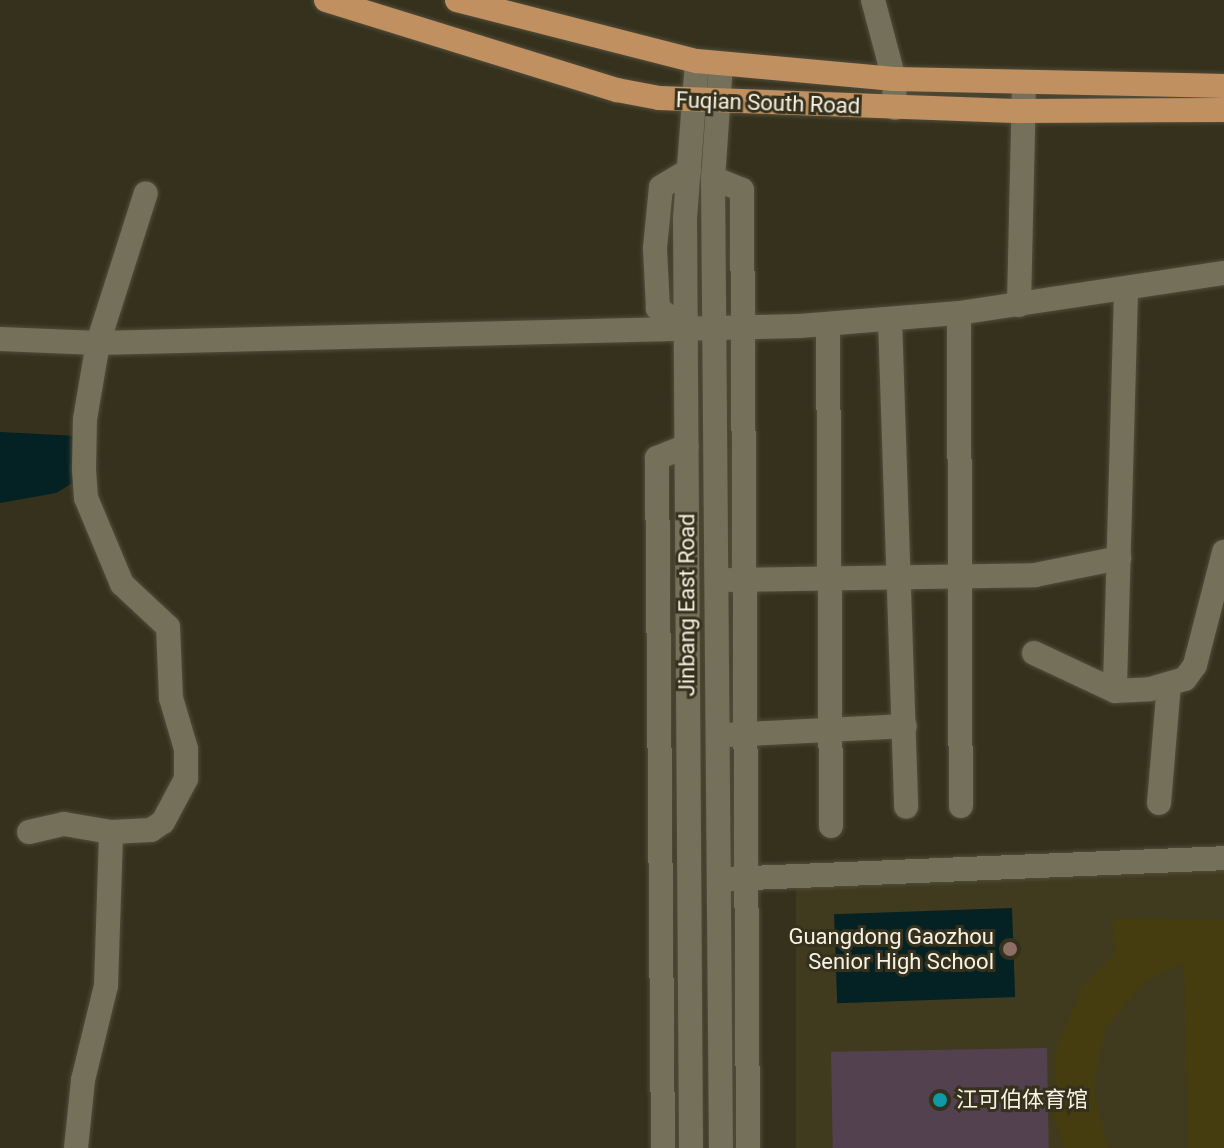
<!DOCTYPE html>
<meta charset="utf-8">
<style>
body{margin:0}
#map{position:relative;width:1224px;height:1148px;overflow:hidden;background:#35311c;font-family:Roboto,"Noto Sans SC",sans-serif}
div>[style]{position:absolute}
.built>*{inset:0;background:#403a1e;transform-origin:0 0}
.green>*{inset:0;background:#453c0f}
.water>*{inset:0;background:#042124;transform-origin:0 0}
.building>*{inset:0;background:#544150;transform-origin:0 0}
.roads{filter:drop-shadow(0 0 2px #514d3b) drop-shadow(0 0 2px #514d3b)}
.minor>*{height:24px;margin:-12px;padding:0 12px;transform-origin:12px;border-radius:12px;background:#757059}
.major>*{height:24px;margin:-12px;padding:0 12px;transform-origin:12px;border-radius:12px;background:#c19060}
.dots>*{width:22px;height:22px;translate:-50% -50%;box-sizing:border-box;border:4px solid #35311c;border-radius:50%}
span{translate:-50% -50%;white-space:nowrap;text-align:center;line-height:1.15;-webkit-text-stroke:6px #35311c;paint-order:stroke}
.street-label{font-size:22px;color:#f6f3e6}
.poi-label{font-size:22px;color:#f6f3e6}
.right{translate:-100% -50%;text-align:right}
.left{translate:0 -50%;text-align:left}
</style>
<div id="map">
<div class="built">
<i style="left:1224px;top:865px;width:283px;height:428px;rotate:90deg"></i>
</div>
<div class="green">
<i style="clip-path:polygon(731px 340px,737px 568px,730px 568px,729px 344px)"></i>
<i style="clip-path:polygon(1113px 918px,1224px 920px,1224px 1148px,1188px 1148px,1184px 964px,1145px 981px,1105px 1029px,1093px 1088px,1108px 1148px,1064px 1148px,1054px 1119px,1055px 1051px,1083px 986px,1115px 954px)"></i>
</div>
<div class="water">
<i style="clip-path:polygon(0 432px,78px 436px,74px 482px,56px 493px,0 503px)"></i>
<i style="left:1012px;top:908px;width:89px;height:178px;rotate:88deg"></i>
</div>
<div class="building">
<i style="left:1047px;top:1048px;width:100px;height:216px;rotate:89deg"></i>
</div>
<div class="roads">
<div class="minor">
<i style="left:873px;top:0;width:82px;rotate:75.1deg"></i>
<i style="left:894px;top:79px;width:29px;rotate:88deg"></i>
<i style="left:721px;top:64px;width:114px;rotate:94deg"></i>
<i style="left:713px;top:178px;width:970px;rotate:89.53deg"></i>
<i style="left:713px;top:178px;width:31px;rotate:22deg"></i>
<i style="left:742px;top:190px;width:958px;rotate:89.64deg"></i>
<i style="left:1126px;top:292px;width:399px;rotate:91.6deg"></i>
<i style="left:1115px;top:691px;width:35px;rotate:-3deg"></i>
<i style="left:1150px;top:689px;width:36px;rotate:-16deg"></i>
<i style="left:1185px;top:679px;width:17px;rotate:-54deg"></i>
<i style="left:1195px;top:665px;width:117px;rotate:-75.6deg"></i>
<i style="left:1019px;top:305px;width:223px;rotate:-88.7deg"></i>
<i style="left:959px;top:313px;width:493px;rotate:89.8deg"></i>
<i style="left:890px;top:319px;width:488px;rotate:88.1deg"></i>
<i style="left:828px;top:324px;width:502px;rotate:89.66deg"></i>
<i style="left:688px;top:331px;width:38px;rotate:-143deg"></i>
<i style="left:658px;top:308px;width:60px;rotate:-92.9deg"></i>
<i style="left:655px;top:248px;width:61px;rotate:-84.4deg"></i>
<i style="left:661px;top:187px;width:33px;rotate:-31deg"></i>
<i style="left:0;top:339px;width:98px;rotate:2.3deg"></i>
<i style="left:98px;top:343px;width:702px;rotate:-1.39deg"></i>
<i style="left:800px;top:326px;width:160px;rotate:-4.7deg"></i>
<i style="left:959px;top:313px;width:268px;rotate:-8.6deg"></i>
<i style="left:731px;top:580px;width:304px;rotate:-0.9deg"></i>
<i style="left:1035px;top:575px;width:86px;rotate:-11.4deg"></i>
<i style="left:1034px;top:653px;width:89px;rotate:25.1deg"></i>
<i style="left:729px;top:735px;width:176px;rotate:-2.9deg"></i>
<i style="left:1159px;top:803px;width:118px;rotate:-85.2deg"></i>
<i style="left:29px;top:832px;width:36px;rotate:-13deg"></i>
<i style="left:64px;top:824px;width:48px;rotate:9.7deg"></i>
<i style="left:111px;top:832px;width:40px;rotate:-2.9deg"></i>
<i style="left:151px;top:830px;width:14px;rotate:-34deg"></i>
<i style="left:163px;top:822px;width:49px;rotate:-61.9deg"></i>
<i style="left:186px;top:779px;width:30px;rotate:-90deg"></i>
<i style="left:186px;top:749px;width:53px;rotate:-106.4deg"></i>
<i style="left:171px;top:698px;width:71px;rotate:-92.4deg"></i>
<i style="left:168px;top:627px;width:63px;rotate:-136.9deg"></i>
<i style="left:122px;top:584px;width:93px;rotate:-112.7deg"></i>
<i style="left:86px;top:498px;width:29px;rotate:-94deg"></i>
<i style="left:84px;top:469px;width:50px;rotate:-88.9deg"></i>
<i style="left:85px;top:419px;width:77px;rotate:-80.3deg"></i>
<i style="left:98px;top:343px;width:157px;rotate:-72.3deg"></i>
<i style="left:727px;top:879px;width:497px;rotate:-2.4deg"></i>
<i style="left:76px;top:1148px;width:68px;rotate:-84.1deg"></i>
<i style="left:83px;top:1080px;width:97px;rotate:-76.3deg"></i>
<i style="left:106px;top:986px;width:154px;rotate:-88.1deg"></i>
<i style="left:663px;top:1148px;width:690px;rotate:-90.5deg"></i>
<i style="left:657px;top:458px;width:32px;rotate:-22deg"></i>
<i style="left:691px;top:1148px;width:930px;rotate:-90.37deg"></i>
<i style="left:685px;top:218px;width:157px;rotate:-85.6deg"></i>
</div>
<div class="major">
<i style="left:326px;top:0;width:305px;rotate:17.2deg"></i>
<i style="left:617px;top:90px;width:43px;rotate:10.8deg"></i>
<i style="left:659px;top:98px;width:363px;rotate:2.1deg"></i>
<i style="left:1022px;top:111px;width:202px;rotate:-0.3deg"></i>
<i style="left:457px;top:0;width:248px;rotate:14.3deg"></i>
<i style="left:697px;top:61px;width:198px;rotate:5.2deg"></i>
<i style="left:894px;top:79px;width:330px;rotate:1.2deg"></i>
</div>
</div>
<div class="dots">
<i style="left:1010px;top:949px;background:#8d6e63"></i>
<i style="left:940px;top:1100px;background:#0f9aa8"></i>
</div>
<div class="street-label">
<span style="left:768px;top:103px;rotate:2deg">Fuqian South Road</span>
<span style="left:687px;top:605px;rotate:-90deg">Jinbang East Road</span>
</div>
<div class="poi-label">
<span class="right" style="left:994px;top:949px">Guangdong Gaozhou<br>Senior High School</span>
<span class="left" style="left:956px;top:1100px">江可伯体育馆</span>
</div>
</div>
